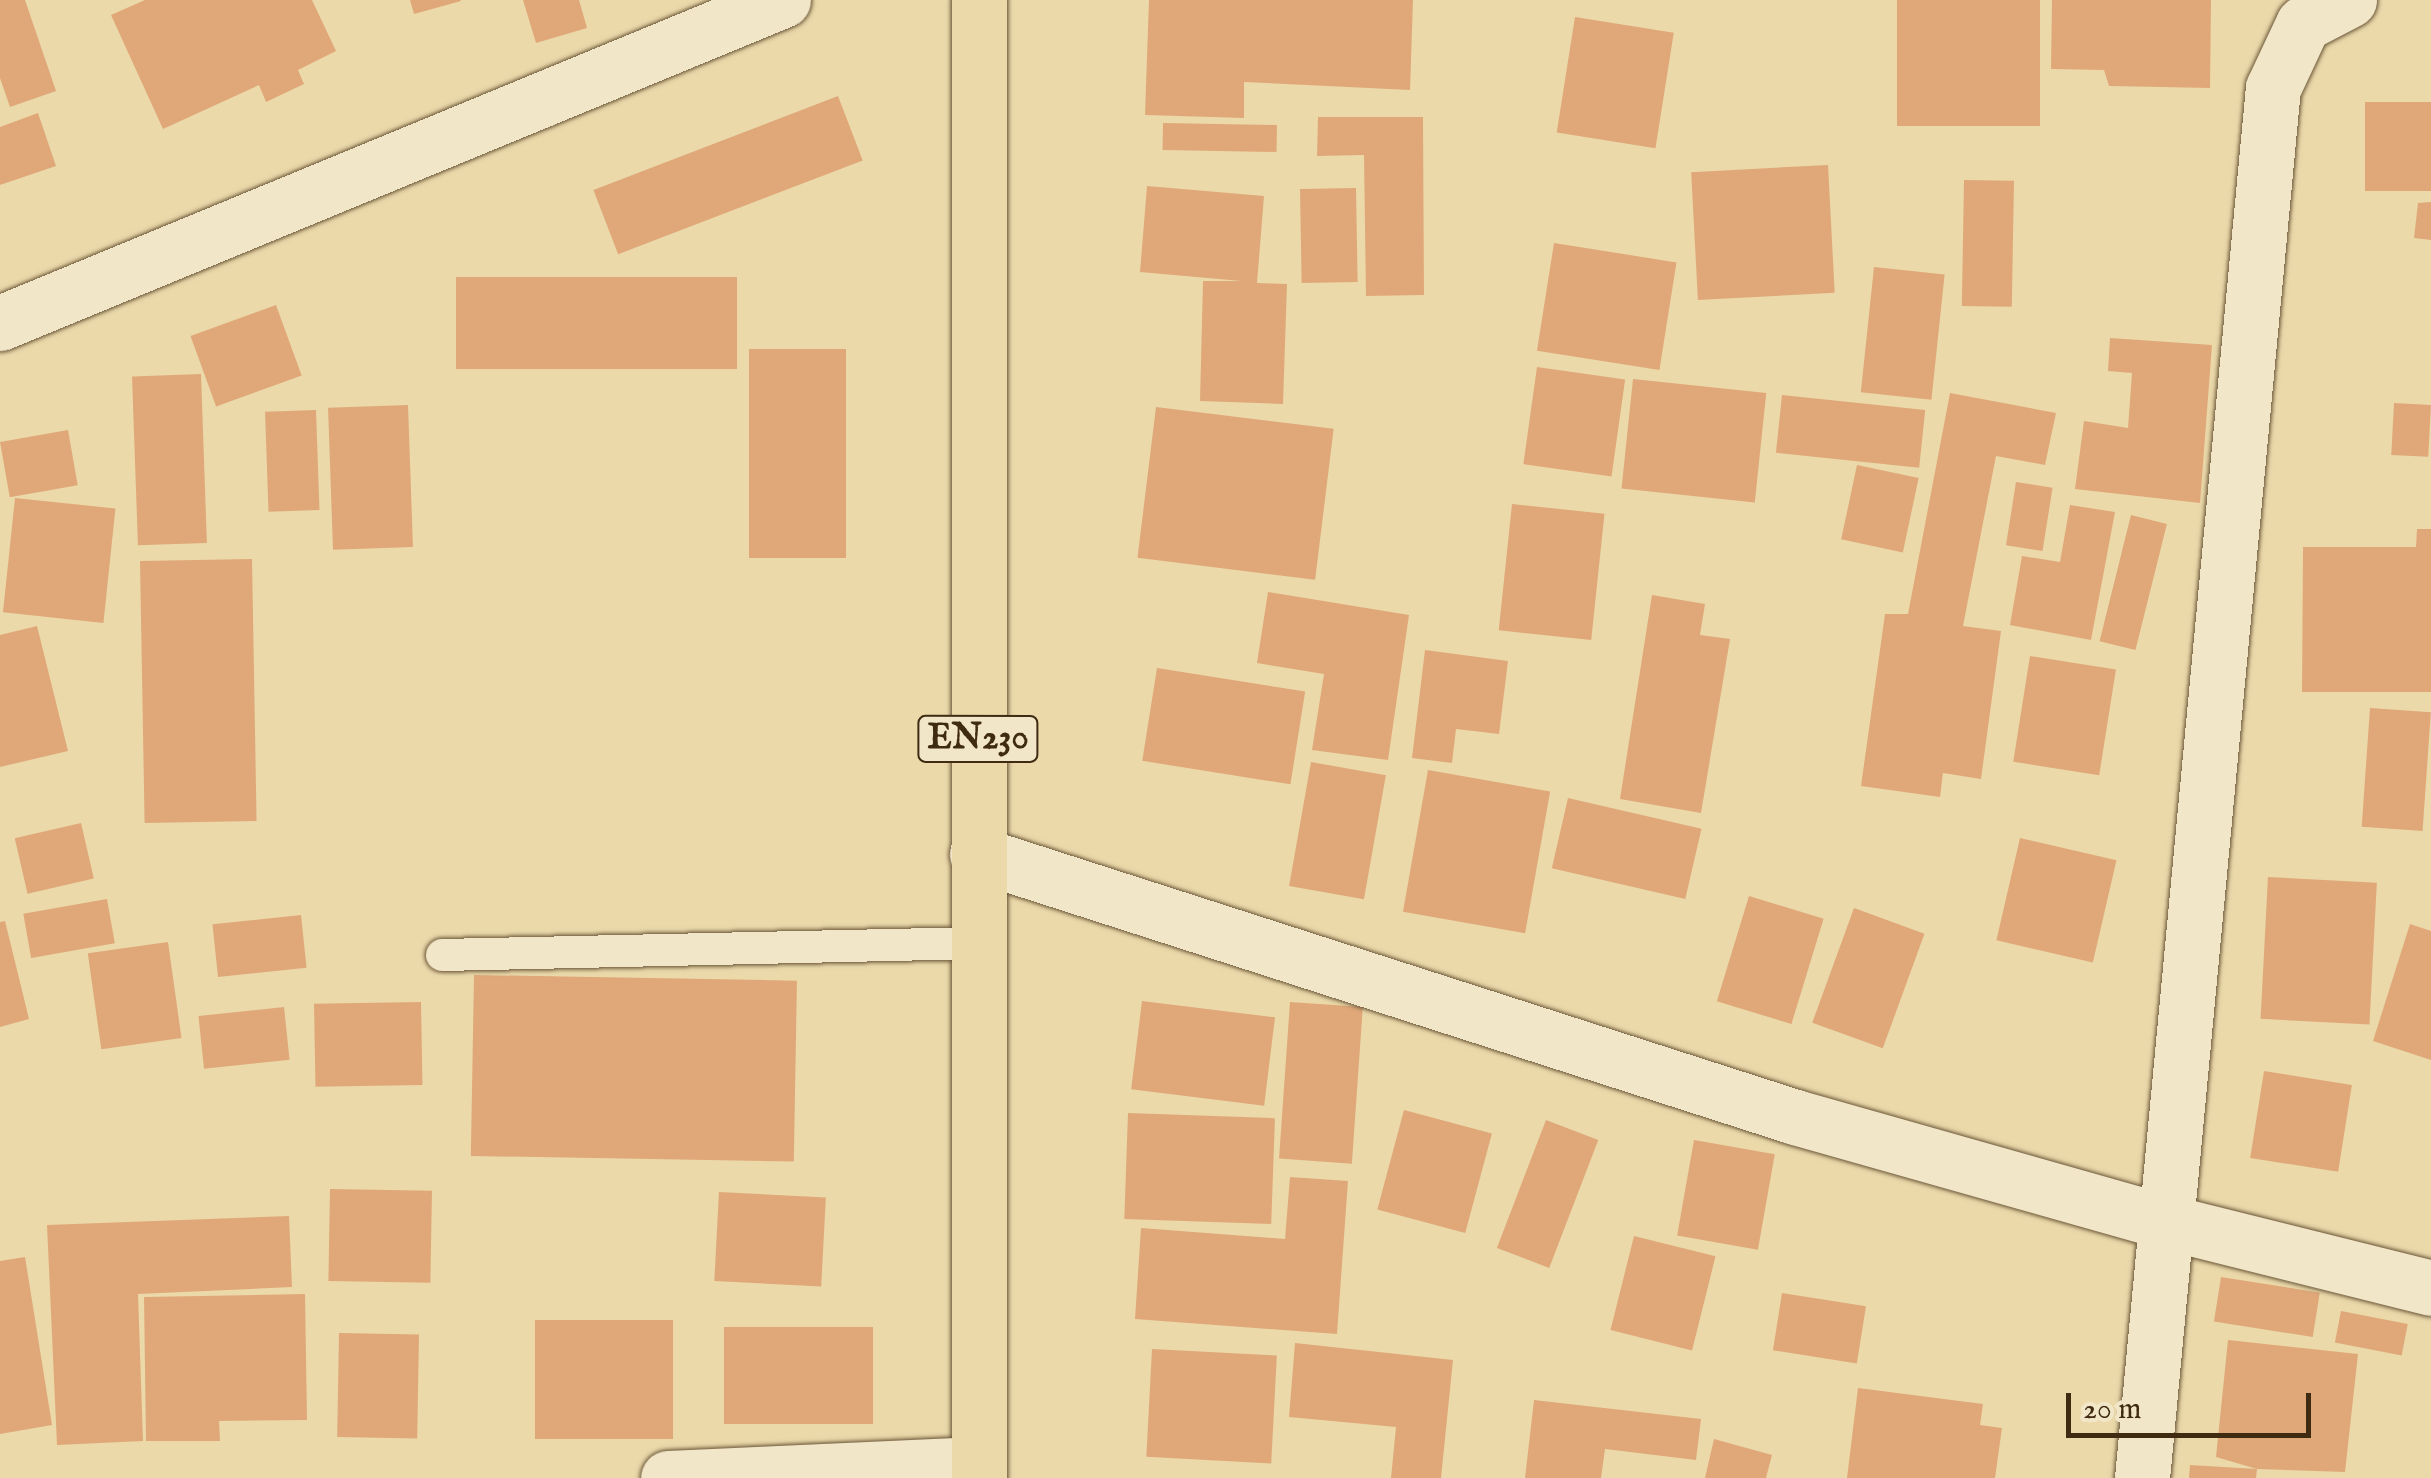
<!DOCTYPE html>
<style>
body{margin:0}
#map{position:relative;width:2431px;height:1478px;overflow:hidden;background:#ebd9aa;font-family:"IM FELL English",serif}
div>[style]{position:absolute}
.building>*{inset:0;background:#e0a879;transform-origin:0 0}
.roads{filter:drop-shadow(0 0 2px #6a5638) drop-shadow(0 0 2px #6a5638)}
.service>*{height:32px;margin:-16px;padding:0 16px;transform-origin:16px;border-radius:16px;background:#f2e6c8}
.minor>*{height:55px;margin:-27.5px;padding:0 27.5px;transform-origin:27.5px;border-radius:27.5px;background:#f2e6c8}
.primary>*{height:55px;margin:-27.5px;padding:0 27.5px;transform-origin:27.5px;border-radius:27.5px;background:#ebd9aa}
span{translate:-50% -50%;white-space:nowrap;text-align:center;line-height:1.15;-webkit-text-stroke:8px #f2e6c8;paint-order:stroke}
.shield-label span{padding:2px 8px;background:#f2e6c8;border:2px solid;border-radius:8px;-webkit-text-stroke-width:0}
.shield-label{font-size:35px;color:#3f2a12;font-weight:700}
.scale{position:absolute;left:2066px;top:1393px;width:245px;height:45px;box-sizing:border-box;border:5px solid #3f2a12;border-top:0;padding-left:12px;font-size:30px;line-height:35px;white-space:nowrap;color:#3f2a12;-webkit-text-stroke:8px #f2e6c8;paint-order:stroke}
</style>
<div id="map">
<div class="building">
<i style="clip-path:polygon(0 0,25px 0,56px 91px,10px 107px,0 78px)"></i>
<i style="clip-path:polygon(145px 0,312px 0,336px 51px,298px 70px,304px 84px,266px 102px,259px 85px,163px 129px,111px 15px)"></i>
<i style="clip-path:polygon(410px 0,460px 0,461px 1px,414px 14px)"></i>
<i style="clip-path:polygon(523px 0,579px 0,587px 28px,536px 43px)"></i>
<i style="clip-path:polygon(1149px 0,1413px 0,1410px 90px,1244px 82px,1244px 118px,1145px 115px)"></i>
<i style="left:1897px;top:0;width:143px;height:126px"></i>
<i style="clip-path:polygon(2052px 0,2211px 0,2210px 88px,2109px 86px,2104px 70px,2051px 69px)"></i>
<i style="left:1575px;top:17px;width:100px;height:117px;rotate:9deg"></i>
<i style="left:838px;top:96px;width:69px;height:262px;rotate:69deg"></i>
<i style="left:2431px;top:102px;width:89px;height:66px;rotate:90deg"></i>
<i style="clip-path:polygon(38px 113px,56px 166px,0 185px,0 127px)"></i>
<i style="clip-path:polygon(1318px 117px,1423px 117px,1424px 295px,1366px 296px,1364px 155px,1317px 156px)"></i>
<i style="left:1163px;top:123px;width:114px;height:27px;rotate:1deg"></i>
<i style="left:1828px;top:165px;width:128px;height:137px;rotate:87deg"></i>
<i style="left:1964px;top:180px;width:50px;height:126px;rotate:1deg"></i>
<i style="clip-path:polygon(1147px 186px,1264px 196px,1257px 283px,1287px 284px,1283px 404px,1200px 401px,1203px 281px,1241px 281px,1140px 272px)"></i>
<i style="left:1356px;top:188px;width:94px;height:56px;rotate:89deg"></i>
<i style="clip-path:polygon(2431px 202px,2431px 240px,2414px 238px,2418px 203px)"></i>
<i style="left:1554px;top:243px;width:124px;height:109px;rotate:9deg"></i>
<i style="left:1874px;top:267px;width:71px;height:126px;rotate:6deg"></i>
<i style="left:456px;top:277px;width:281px;height:92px"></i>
<i style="left:276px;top:305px;width:75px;height:91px;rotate:70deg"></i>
<i style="clip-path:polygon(2110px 338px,2212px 345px,2200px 503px,2075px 489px,2084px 421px,2128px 428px,2132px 373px,2108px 371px)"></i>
<i style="left:749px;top:349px;width:97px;height:209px"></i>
<i style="left:1537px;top:367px;width:89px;height:98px;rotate:8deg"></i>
<i style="left:201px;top:374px;width:169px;height:69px;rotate:88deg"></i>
<i style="left:1633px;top:379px;width:134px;height:110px;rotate:6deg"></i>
<i style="clip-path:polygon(1950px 393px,2056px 413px,2045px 465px,1996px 456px,1963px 626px,2001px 631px,1981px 779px,1943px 773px,1940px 797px,1861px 786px,1885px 614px,1908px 614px)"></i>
<i style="left:1782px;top:395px;width:144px;height:58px;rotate:6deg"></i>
<i style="left:2394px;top:403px;width:37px;height:52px;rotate:3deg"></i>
<i style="left:408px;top:405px;width:142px;height:80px;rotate:88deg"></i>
<i style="left:1156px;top:407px;width:179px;height:152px;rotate:7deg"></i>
<i style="left:316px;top:410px;width:100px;height:51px;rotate:88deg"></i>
<i style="left:68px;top:430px;width:56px;height:69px;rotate:80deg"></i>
<i style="left:1857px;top:465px;width:63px;height:76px;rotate:12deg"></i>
<i style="left:2016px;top:482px;width:37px;height:64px;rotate:9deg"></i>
<i style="left:15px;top:498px;width:101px;height:115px;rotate:6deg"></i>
<i style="left:1512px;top:504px;width:93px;height:127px;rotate:6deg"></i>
<i style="clip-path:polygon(2070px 505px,2115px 512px,2091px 640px,2010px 625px,2022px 556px,2060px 562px)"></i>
<i style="left:2131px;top:515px;width:37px;height:130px;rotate:14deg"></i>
<i style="clip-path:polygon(2417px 529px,2431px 529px,2431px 692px,2302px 692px,2303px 547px,2416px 547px)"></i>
<i style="left:252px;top:559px;width:262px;height:112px;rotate:89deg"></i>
<i style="clip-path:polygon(1268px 592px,1409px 615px,1388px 760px,1312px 750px,1324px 674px,1257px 663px)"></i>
<i style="clip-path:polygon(1652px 595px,1705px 604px,1700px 635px,1730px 639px,1701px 813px,1620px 799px)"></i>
<i style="clip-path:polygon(37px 626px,68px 751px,0 767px,0 635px)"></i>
<i style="clip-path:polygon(1425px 650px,1508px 661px,1499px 734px,1456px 729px,1452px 763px,1412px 758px)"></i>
<i style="left:2030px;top:656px;width:87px;height:107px;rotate:9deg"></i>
<i style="left:1157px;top:668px;width:150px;height:94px;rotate:9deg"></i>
<i style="left:2370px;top:708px;width:61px;height:119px;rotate:4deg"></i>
<i style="left:1311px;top:762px;width:76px;height:126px;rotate:10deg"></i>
<i style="left:1428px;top:770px;width:124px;height:144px;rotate:10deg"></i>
<i style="left:1568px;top:798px;width:137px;height:72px;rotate:13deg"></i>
<i style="left:81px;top:823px;width:57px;height:68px;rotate:77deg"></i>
<i style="left:2020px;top:838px;width:99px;height:105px;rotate:13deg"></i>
<i style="left:2268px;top:877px;width:109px;height:142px;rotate:3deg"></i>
<i style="left:1749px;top:896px;width:78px;height:110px;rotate:17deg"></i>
<i style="left:107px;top:899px;width:45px;height:85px;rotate:80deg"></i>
<i style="left:1854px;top:908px;width:75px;height:122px;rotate:20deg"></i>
<i style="left:301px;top:915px;width:53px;height:89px;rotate:84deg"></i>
<i style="clip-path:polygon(5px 921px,29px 1019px,0 1027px,0 922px)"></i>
<i style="clip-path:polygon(2410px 924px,2431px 931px,2431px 1060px,2373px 1041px)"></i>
<i style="left:168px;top:942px;width:97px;height:81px;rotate:82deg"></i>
<i style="left:474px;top:975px;width:323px;height:181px;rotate:1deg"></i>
<i style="left:1142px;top:1001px;width:134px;height:89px;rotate:7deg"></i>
<i style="left:421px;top:1002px;width:83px;height:107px;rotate:89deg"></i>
<i style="left:1290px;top:1002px;width:73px;height:157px;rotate:4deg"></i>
<i style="left:284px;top:1007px;width:53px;height:86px;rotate:84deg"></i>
<i style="left:2264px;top:1071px;width:89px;height:88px;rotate:9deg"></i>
<i style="left:1404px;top:1110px;width:91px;height:103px;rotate:15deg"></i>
<i style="left:1128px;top:1113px;width:147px;height:106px;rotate:2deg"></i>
<i style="left:1546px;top:1120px;width:56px;height:137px;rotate:21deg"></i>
<i style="left:1694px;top:1140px;width:82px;height:97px;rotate:10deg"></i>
<i style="clip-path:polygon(1290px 1177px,1348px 1181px,1337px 1334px,1135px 1319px,1141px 1228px,1285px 1239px)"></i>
<i style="left:330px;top:1189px;width:102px;height:92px;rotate:1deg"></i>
<i style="left:719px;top:1192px;width:107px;height:89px;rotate:3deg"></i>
<i style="clip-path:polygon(289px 1216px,292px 1287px,138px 1294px,143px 1441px,57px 1445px,47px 1225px)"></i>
<i style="left:1634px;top:1236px;width:84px;height:97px;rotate:14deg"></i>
<i style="clip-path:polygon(25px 1257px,52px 1425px,0 1434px,0 1261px)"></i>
<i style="left:2221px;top:1277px;width:100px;height:45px;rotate:9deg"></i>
<i style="left:1782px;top:1293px;width:85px;height:58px;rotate:9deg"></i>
<i style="clip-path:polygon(305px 1294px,307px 1420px,219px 1421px,220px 1441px,146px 1441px,144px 1297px)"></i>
<i style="left:2341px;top:1311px;width:68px;height:32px;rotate:11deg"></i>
<i style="left:535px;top:1320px;width:138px;height:119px"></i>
<i style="left:724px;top:1327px;width:149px;height:97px"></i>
<i style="left:339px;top:1333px;width:80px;height:104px;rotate:1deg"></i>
<i style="clip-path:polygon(2228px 1340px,2358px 1354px,2345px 1472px,2257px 1469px,2216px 1457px)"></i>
<i style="clip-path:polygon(1295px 1343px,1453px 1360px,1441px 1478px,1391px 1478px,1396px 1427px,1289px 1417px)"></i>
<i style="left:1152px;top:1349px;width:125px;height:108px;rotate:3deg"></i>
<i style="clip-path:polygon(1858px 1388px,1983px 1404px,1980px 1425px,2002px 1428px,1995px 1478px,1847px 1478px)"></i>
<i style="clip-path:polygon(1534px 1400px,1701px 1419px,1696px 1460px,1605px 1449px,1601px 1478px,1525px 1478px)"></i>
<i style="clip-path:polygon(1714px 1439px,1772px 1455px,1766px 1478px,1705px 1478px)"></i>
<i style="clip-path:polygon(2190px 1465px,2257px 1469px,2256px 1478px,2189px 1478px)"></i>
</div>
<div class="roads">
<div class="service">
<i style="left:442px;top:955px;width:535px;rotate:-1.28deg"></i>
</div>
<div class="minor">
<i style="left:0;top:323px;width:847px;rotate:-22.42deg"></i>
<i style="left:977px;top:854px;width:859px;rotate:17.82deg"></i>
<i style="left:1795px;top:1117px;width:387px;rotate:15.8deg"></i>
<i style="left:2167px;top:1222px;width:272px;rotate:14deg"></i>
<i style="left:668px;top:1478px;width:311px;rotate:-2.6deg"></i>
<i style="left:2142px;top:1478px;width:1396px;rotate:-84.62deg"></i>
<i style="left:2273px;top:88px;width:71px;rotate:-64.9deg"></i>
<i style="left:2303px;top:24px;width:52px;rotate:-27.6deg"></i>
</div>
<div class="primary">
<i style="left:979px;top:0;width:1478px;rotate:90deg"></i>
</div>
</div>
<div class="shield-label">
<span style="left:978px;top:739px">EN230</span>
</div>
<div class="scale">20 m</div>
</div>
